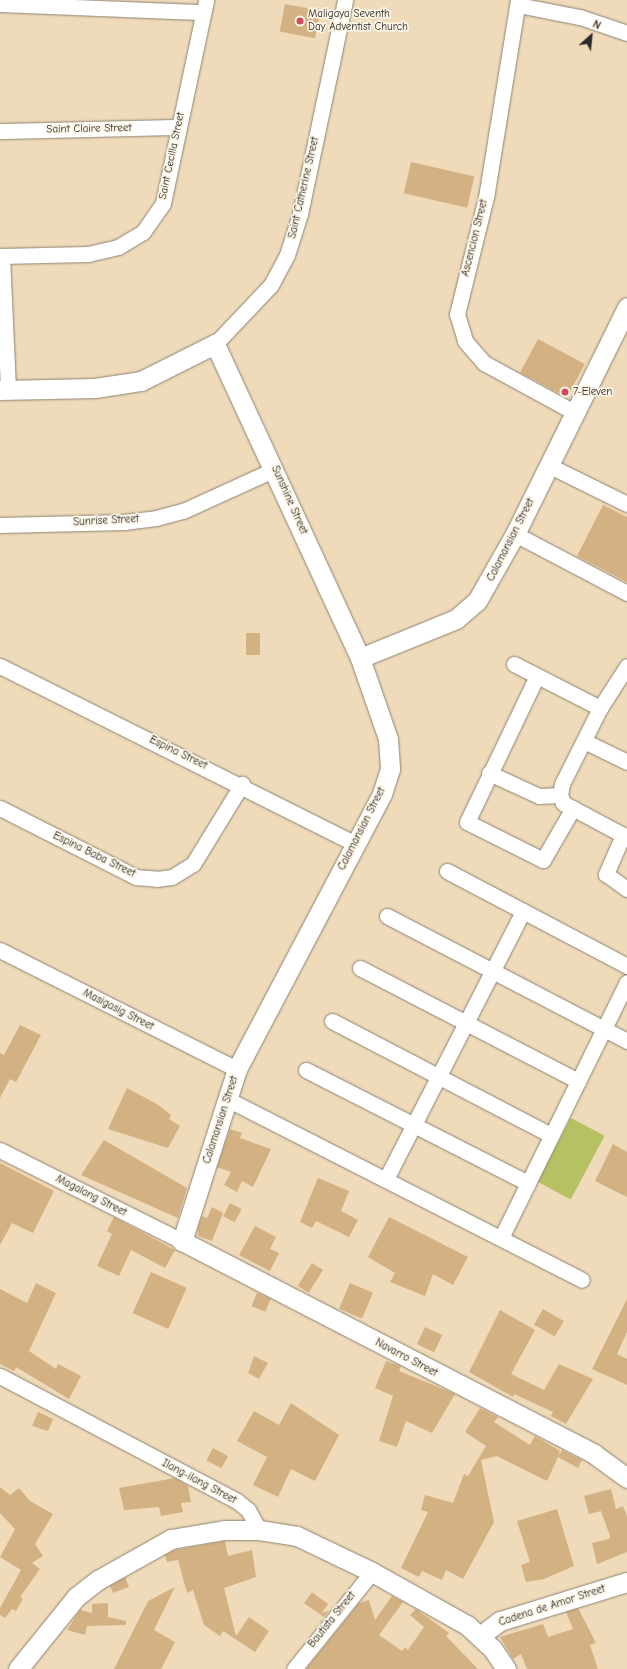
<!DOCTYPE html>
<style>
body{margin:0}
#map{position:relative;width:627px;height:1669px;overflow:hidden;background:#efdbba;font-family:"Comic Neue",sans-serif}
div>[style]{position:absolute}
.green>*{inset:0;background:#b5c163;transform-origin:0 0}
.building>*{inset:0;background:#d4b182;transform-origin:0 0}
.roads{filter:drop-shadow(0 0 1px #8d8372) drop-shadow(0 0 1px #8d8372)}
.minor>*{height:15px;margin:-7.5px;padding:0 7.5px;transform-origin:7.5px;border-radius:7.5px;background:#fff}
.tertiary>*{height:19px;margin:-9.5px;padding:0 9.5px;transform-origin:9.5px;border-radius:9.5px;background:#fff}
.dots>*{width:11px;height:11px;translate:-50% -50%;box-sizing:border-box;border:2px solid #fcf5e5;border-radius:50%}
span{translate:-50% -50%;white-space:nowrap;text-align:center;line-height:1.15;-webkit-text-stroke:3.5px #fcf5e5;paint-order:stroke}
.poi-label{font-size:11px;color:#2b2b2b}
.left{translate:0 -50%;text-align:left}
.street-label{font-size:11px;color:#2b2b2b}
.north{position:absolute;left:571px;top:16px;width:40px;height:40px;-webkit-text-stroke:3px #fcf5e5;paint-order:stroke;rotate:27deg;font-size:11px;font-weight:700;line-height:16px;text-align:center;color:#2b2b2b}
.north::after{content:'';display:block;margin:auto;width:14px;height:18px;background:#2b2b2b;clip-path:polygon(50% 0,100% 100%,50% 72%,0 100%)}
</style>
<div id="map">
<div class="green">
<i style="left:571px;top:1118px;width:38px;height:72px;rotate:28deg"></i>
</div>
<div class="building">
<i style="left:285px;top:4px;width:36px;height:28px;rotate:11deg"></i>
<i style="left:411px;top:162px;width:65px;height:32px;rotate:13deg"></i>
<i style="left:538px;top:339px;width:53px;height:38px;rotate:28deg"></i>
<i style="clip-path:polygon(603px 505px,627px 517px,627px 582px,577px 556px)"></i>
<i style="left:246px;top:633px;width:14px;height:22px"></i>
<i style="clip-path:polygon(20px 1025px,41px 1035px,16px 1082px,10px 1079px,0 1098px,0 1053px,4px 1055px)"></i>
<i style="clip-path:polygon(127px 1088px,157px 1104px,171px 1115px,169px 1119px,180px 1126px,168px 1148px,108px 1129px)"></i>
<i style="clip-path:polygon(230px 1129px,242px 1133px,240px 1138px,271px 1149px,253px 1187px,242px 1181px,237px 1192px,224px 1185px,231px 1172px,217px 1167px)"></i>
<i style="clip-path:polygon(104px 1140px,187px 1188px,178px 1218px,81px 1175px)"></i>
<i style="clip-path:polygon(613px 1144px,627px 1152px,627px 1197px,595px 1181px)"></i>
<i style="clip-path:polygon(0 1163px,54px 1191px,33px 1233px,12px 1223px,0 1245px)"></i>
<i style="clip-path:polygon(318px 1178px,349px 1191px,341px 1211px,358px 1220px,349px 1237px,316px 1221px,312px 1228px,300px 1222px)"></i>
<i style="left:230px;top:1203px;width:13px;height:15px;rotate:27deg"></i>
<i style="clip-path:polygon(212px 1207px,223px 1213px,212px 1241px,198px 1236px,198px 1228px,202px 1216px,207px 1218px)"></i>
<i style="clip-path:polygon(114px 1217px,175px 1250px,165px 1268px,131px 1250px,119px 1276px,97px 1266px,112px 1234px,107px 1231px)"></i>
<i style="clip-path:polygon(389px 1217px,468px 1257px,453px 1285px,433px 1274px,425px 1296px,390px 1282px,395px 1273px,368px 1257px)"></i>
<i style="clip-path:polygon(255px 1226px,276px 1237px,270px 1249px,279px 1253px,270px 1271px,239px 1255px)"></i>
<i style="left:312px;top:1263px;width:13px;height:27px;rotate:32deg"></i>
<i style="left:151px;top:1272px;width:39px;height:45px;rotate:24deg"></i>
<i style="clip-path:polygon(36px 1283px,56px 1293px,29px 1351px,56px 1369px,58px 1364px,81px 1376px,69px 1399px,16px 1367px,14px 1371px,0 1364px,0 1289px,27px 1303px)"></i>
<i style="left:350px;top:1283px;width:25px;height:28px;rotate:23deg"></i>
<i style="left:257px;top:1293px;width:15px;height:14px;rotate:23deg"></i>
<i style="clip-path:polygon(627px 1299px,627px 1332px,617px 1354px,627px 1359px,627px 1385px,592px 1369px)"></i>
<i style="left:543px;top:1309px;width:24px;height:18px;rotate:30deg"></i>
<i style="clip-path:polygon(500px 1310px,535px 1330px,511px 1374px,544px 1390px,559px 1364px,593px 1379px,566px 1424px,551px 1416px,553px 1412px,514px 1394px,513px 1397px,469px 1372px)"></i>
<i style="left:425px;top:1327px;width:19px;height:19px;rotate:25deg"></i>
<i style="clip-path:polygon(254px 1356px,268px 1363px,259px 1379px,248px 1373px)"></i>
<i style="clip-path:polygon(386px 1361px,401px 1366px,399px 1371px,455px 1394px,432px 1433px,406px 1421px,397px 1447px,379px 1441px,393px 1396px,375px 1388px)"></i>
<i style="clip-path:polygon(291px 1403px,339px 1435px,315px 1481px,291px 1469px,278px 1497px,253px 1485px,267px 1457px,237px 1441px,254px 1411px,279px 1425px)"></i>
<i style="clip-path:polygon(480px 1408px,498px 1417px,494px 1422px,530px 1445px,535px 1436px,560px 1451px,558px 1457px,562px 1450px,582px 1460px,578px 1468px,558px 1457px,547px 1481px,497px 1456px,481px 1460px,494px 1522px,463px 1579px,446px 1570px,442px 1580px,422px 1571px,419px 1577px,401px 1568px,428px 1512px,421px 1510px,425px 1495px,453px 1503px,464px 1474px,468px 1476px,486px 1446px,465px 1432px)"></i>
<i style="clip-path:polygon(38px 1412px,53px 1419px,48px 1431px,32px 1426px)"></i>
<i style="left:213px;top:1448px;width:17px;height:14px;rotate:28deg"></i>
<i style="clip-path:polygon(175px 1478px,188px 1486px,191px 1502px,181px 1503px,183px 1512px,161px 1516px,159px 1507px,124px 1510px,119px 1488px)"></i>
<i style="clip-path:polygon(0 1487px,10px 1495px,19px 1488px,30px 1501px,53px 1514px,35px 1544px,43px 1556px,32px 1563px,40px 1569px,20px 1597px,23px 1599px,16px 1611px,12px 1609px,5px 1618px,0 1615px,0 1608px,21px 1570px,0 1557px,15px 1529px,0 1513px)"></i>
<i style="clip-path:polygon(611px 1489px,616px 1509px,623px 1506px,627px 1516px,627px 1552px,597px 1564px,592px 1543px,609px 1539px,610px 1536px,601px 1511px,589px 1514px,584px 1496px)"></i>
<i style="clip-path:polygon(557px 1509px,574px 1566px,544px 1579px,526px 1582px,521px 1565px,530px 1562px,517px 1521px)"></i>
<i style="clip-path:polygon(225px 1541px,228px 1556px,252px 1550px,256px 1577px,224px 1588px,236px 1636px,249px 1617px,269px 1631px,255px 1652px,223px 1631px,220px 1636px,204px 1625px,193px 1590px,187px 1593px,178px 1560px,167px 1562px,165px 1555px,175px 1550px)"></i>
<i style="clip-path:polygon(125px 1577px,129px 1587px,113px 1593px,110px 1586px)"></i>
<i style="clip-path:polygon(175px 1587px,154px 1630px,175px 1642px,161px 1669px,114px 1669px,148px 1601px)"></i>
<i style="clip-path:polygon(312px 1592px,328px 1604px,322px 1613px,329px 1611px,324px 1617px,304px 1603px)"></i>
<i style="clip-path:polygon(392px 1596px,403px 1602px,379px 1635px,402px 1651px,405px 1647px,408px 1650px,424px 1627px,410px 1615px,416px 1609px,449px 1633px,446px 1636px,478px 1669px,306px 1669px,359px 1603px,369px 1600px,375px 1620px)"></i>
<i style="clip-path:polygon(108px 1603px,108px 1617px,126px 1621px,126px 1625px,87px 1626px,85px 1635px,67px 1630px,80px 1610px,92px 1613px,92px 1604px)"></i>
<i style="clip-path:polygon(578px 1608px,596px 1643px,590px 1645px,598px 1669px,527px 1669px,521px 1654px,513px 1659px,500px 1637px,543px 1624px,548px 1637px,573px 1629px,566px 1612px)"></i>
</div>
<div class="roads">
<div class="minor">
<i style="left:518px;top:0;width:200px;rotate:99.2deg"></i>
<i style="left:486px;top:197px;width:121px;rotate:103.9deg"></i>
<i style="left:457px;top:314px;width:28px;rotate:73deg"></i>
<i style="left:465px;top:341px;width:29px;rotate:49deg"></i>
<i style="left:484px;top:363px;width:102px;rotate:28.6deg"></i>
<i style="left:0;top:4px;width:203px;rotate:2.3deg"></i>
<i style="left:518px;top:5px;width:63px;rotate:11deg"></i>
<i style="left:580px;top:17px;width:50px;rotate:18.8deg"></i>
<i style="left:0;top:131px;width:178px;rotate:-1.3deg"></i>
<i style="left:0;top:256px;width:88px;rotate:-1.3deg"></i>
<i style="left:88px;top:254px;width:31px;rotate:-13deg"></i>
<i style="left:118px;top:247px;width:29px;rotate:-31deg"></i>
<i style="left:143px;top:232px;width:35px;rotate:-55deg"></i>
<i style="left:163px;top:203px;width:208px;rotate:-78deg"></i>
<i style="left:2px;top:256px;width:134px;rotate:87.4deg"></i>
<i style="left:215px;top:344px;width:81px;rotate:-46.5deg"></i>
<i style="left:271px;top:285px;width:34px;rotate:-62deg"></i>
<i style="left:287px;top:255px;width:43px;rotate:-72.4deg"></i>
<i style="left:300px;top:214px;width:219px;rotate:-78.1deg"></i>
<i style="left:548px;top:465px;width:88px;rotate:26.3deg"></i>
<i style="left:0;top:525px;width:124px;rotate:-1.4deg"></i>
<i style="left:124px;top:522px;width:32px;rotate:-7deg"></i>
<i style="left:156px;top:518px;width:28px;rotate:-15deg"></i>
<i style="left:183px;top:511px;width:101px;rotate:-24.5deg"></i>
<i style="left:515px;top:534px;width:127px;rotate:27.8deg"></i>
<i style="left:514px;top:664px;width:97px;rotate:27.1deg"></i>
<i style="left:0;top:666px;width:396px;rotate:26.6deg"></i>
<i style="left:627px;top:666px;width:50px;rotate:122.7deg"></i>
<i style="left:600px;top:708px;width:85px;rotate:116.6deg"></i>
<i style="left:562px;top:784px;width:11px;rotate:100deg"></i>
<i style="left:560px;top:795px;width:9px;rotate:69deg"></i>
<i style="left:563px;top:803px;width:72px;rotate:28deg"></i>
<i style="left:537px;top:676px;width:162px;rotate:115.6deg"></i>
<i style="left:467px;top:822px;width:85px;rotate:26.6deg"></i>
<i style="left:543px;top:860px;width:60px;rotate:-60deg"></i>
<i style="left:584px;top:741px;width:48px;rotate:26deg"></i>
<i style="left:489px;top:773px;width:55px;rotate:24.7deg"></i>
<i style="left:539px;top:796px;width:21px;rotate:-3deg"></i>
<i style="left:0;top:808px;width:153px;rotate:26.9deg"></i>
<i style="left:136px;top:877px;width:21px;rotate:5deg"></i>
<i style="left:157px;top:879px;width:15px;rotate:-8deg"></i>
<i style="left:172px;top:877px;width:25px;rotate:-32deg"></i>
<i style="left:193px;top:864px;width:94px;rotate:-58.5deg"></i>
<i style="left:623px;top:835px;width:43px;rotate:113.6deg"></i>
<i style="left:606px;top:874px;width:26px;rotate:36deg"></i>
<i style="left:447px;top:871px;width:204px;rotate:27.8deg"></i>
<i style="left:387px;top:916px;width:271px;rotate:27.5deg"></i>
<i style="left:0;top:950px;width:265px;rotate:26.7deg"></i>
<i style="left:360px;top:968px;width:246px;rotate:27.4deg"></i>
<i style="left:332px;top:1021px;width:247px;rotate:27.5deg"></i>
<i style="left:306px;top:1070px;width:249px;rotate:27deg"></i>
<i style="left:227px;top:1099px;width:398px;rotate:27deg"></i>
<i style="left:0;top:1150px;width:203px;rotate:26.6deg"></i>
<i style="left:386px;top:1179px;width:301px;rotate:-62.9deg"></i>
<i style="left:501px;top:1238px;width:285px;rotate:-63.8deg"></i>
<i style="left:0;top:1376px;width:268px;rotate:27.8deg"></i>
<i style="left:237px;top:1501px;width:14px;rotate:39deg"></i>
<i style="left:248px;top:1510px;width:23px;rotate:61deg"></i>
<i style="left:294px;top:1669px;width:124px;rotate:-51.2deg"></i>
</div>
<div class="tertiary">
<i style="left:0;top:390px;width:95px;rotate:-1.2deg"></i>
<i style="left:95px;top:388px;width:47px;rotate:-8.7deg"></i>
<i style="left:141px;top:381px;width:83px;rotate:-26.6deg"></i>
<i style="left:215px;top:344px;width:346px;rotate:65.2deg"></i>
<i style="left:360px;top:658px;width:86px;rotate:70.9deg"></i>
<i style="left:388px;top:739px;width:30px;rotate:86deg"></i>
<i style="left:390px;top:769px;width:26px;rotate:108deg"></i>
<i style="left:382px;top:794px;width:311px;rotate:117.8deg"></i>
<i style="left:237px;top:1069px;width:181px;rotate:107.7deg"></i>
<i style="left:182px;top:1241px;width:464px;rotate:27.3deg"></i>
<i style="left:594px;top:1454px;width:41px;rotate:36deg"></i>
<i style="left:360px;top:658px;width:104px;rotate:-22.1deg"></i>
<i style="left:456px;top:619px;width:28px;rotate:-41deg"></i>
<i style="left:477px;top:601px;width:77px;rotate:-60.4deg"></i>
<i style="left:515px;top:534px;width:253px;rotate:-63.7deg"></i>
<i style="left:480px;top:1636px;width:25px;rotate:-37deg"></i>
<i style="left:500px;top:1621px;width:133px;rotate:-17.1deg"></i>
<i style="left:18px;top:1669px;width:92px;rotate:-51.1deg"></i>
<i style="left:76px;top:1597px;width:28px;rotate:-38deg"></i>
<i style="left:98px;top:1580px;width:84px;rotate:-29.3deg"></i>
<i style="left:171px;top:1539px;width:54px;rotate:-9.6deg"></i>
<i style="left:224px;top:1530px;width:35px"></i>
<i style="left:259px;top:1530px;width:38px;rotate:9deg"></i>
<i style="left:297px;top:1536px;width:83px;rotate:25.6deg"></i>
<i style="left:372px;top:1572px;width:109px;rotate:29.2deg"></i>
<i style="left:467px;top:1625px;width:34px;rotate:43deg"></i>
<i style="left:492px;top:1648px;width:25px;rotate:56deg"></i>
</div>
</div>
<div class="dots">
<i style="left:300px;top:21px;background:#d1495b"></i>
<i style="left:565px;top:392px;background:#d1495b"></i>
</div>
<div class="poi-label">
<span class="left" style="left:308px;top:21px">Maligaya Seventh<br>Day Adventist Church</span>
<span class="left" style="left:573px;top:392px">7-Eleven</span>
</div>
<div class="street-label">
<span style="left:89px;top:129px;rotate:-1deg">Saint Claire Street</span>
<span style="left:172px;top:156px;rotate:-78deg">Saint Cecilla Street</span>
<span style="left:304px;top:188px;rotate:-77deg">Saint Catherine Street</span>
<span style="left:475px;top:238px;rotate:-76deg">Ascencion Street</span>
<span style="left:289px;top:500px;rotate:66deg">Sunshine Street</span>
<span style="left:106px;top:521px;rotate:-3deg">Sunrise Street</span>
<span style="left:511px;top:540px;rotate:-63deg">Calamansian Street</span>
<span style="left:178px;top:753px;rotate:26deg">Espina Street</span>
<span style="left:362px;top:829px;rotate:-63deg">Calamansian Street</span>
<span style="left:94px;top:855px;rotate:26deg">Espina Baba Street</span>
<span style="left:118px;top:1010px;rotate:27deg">Masigasig Street</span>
<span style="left:221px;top:1120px;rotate:-72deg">Calamansian Street</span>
<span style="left:91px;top:1196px;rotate:27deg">Magalang Street</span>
<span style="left:406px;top:1358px;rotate:28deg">Navarro Street</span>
<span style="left:199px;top:1482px;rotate:28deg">Ilang-ilang Street</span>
<span style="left:552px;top:1606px;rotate:-18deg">Cadena de Amor Street</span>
<span style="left:332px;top:1620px;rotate:-51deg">Bautista Street</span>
</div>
<div class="north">N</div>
</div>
